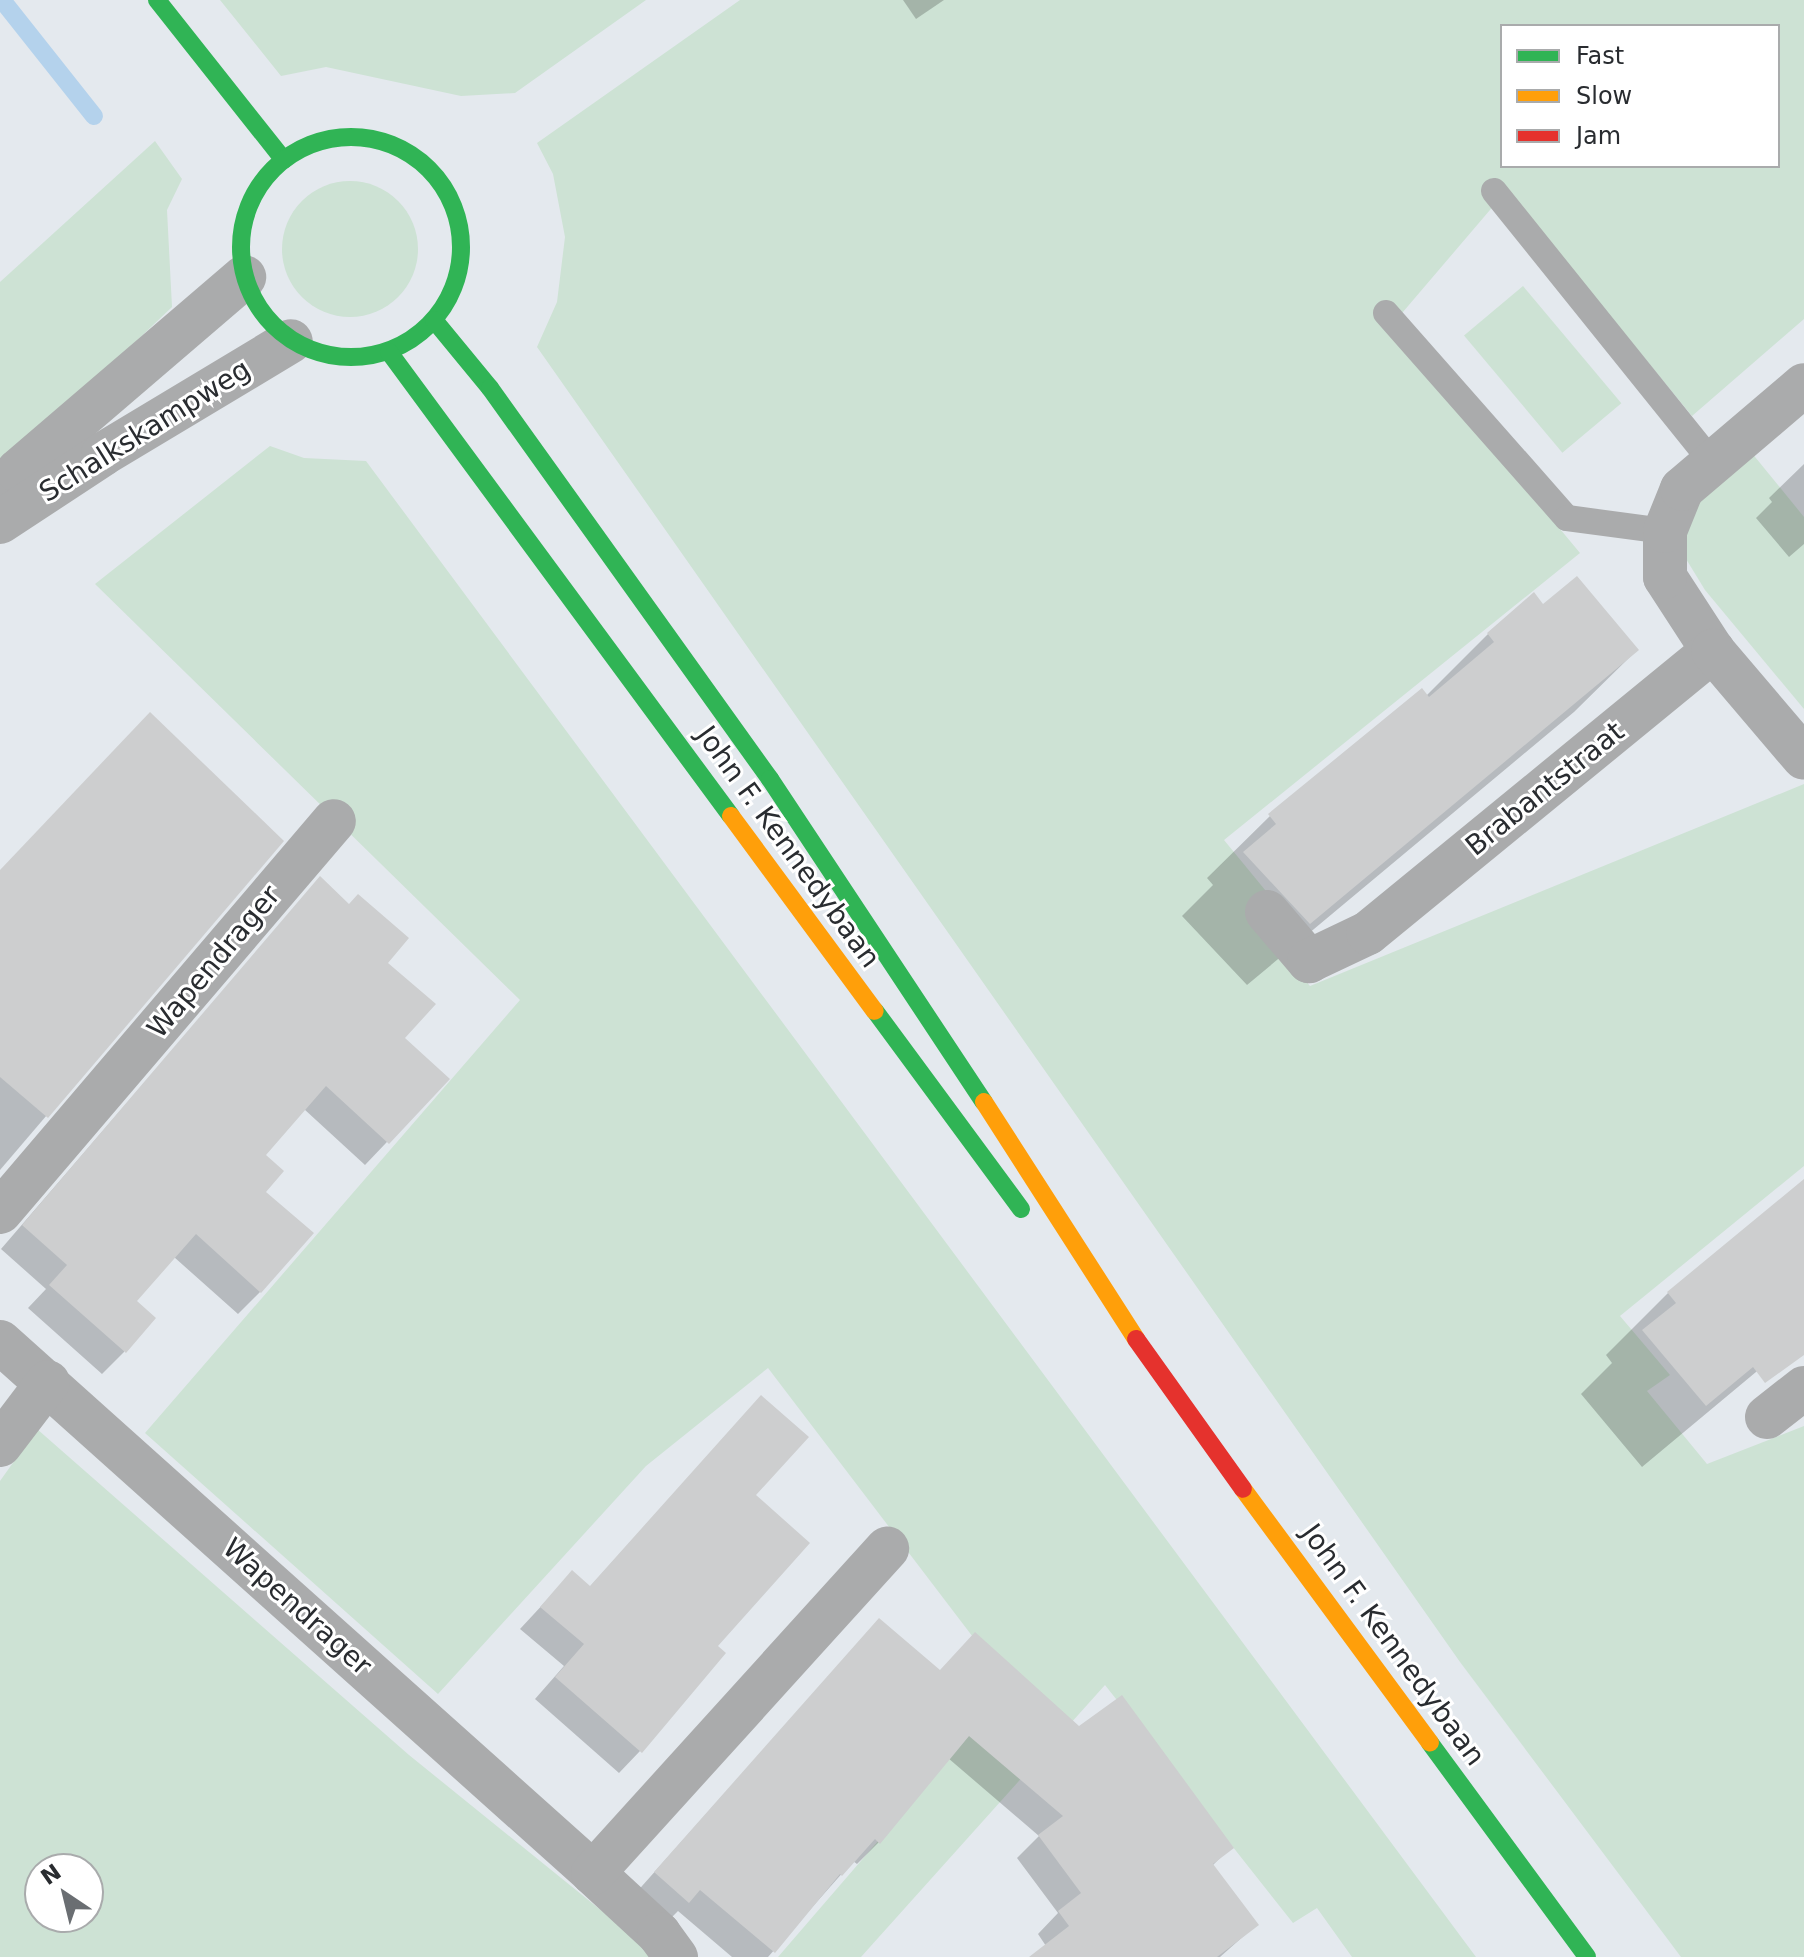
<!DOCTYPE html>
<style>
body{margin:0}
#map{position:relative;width:1804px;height:1957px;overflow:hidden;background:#e4e9ee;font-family:"DejaVu Sans",sans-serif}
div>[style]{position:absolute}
.green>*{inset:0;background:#cde2d4;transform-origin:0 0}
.round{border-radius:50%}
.shadow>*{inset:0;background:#0003}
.stream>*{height:18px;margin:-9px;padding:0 9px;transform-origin:9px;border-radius:9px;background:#b4d2ec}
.building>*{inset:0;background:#cdcecf}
.lane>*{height:26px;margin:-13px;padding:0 13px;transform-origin:13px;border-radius:13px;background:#aaabac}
.street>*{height:44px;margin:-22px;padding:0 22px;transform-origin:22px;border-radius:22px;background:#aaabac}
.fast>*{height:18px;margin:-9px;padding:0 9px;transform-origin:9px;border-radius:9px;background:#30b455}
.fast>.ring{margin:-9px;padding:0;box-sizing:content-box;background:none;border:18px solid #30b455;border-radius:50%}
.slow>*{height:18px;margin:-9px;padding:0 9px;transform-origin:9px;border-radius:9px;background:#ff9f0a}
.jam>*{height:18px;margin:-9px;padding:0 9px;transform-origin:9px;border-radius:9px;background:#e5322d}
span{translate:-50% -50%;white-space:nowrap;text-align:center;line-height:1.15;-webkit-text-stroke:6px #fff;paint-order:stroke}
.street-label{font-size:28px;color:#292c30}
.legend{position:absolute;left:1500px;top:24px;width:280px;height:144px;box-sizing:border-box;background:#fff;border:2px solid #a9abac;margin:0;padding:10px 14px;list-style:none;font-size:24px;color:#292c30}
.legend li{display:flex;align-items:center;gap:16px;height:40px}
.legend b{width:40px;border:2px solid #a9abac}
.north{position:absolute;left:24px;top:1853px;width:80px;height:80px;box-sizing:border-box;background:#fff;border:2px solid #a9abac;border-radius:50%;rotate:325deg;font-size:22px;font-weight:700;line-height:32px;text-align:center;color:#292c30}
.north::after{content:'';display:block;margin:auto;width:28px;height:36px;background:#6a6e72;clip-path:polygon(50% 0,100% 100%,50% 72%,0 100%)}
</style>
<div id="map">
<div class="green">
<i style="clip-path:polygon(220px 0,646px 0,515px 93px,461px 96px,326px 67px,281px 76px)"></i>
<i style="clip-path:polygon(evenodd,740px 0,1804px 0,1804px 319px,1692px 416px,1507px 190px,1391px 326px,1580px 553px,1224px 840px,1270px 896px,1249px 913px,1310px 986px,1804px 784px,1804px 1166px,1620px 1316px,1670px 1375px,1647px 1391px,1707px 1464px,1804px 1426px,1804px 1957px,1681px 1957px,1460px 1662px,537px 347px,557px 302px,565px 237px,553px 174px,537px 143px,740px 0,1502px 26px,1778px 26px,1778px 166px,1502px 166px,1502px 26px)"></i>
<i style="clip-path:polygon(155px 141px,182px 179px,167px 210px,172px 307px,0 471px,0 282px)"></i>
<i class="round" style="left:282px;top:181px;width:136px;height:136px"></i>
<i style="left:1523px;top:286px;width:153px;height:77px;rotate:50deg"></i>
<i style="clip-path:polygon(270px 446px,304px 458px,366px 461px,1476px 1957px,1352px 1957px,1317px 1908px,1293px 1923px,1105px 1685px,861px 1957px,778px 1957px,1011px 1687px,768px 1368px,646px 1466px,438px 1694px,145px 1433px,520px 1000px,95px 584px)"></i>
<i style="clip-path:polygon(1751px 452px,1804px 517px,1804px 709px,1705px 590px,1683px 554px,1691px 505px)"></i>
<i style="clip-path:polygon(evenodd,37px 1429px,409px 1755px,634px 1937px,652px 1957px,0 1957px,0 1481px,37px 1429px,40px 1869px,88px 1869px,88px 1917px,40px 1917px,40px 1869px)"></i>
</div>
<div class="shadow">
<i style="clip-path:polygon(903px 0,944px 0,916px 19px)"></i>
<i style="clip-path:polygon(1804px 464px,1804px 544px,1789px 557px,1756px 518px,1772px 502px,1769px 498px)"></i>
<i style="clip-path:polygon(1543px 607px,1637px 650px,1574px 712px,1247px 985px,1182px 916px,1213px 885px,1207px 878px,1270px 816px,1426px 696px,1488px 634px)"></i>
<i style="clip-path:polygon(281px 841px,0 1170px,0 872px)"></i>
<i style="clip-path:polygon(320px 879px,385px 963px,402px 1038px,447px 1079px,365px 1165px,304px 1109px,263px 1155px,260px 1292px,238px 1314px,174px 1257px,134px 1301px,124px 1352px,102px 1374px,28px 1308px,46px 1289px,1px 1249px)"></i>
<i style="clip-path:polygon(1804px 1181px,1804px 1332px,1642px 1467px,1581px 1394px,1612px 1363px,1606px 1355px,1668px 1293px)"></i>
<i style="clip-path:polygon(761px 1397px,753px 1495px,715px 1646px,640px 1751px,619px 1773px,535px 1699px,564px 1666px,520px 1629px,572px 1573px,589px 1588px)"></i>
<i style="clip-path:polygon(879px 1620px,939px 1672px,1079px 1728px,1231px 1847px,1212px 1866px,1256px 1925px,1220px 1957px,1032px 1957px,1046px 1946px,1038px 1934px,1058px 1913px,1017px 1858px,1039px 1836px,948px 1758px,879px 1842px,857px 1864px,853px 1861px,768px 1957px,732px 1957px,678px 1911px,666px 1923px,634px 1895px)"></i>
</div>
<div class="stream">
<i style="left:2px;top:0;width:148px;rotate:51.6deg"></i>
</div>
<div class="building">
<i style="clip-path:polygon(1577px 576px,1639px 650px,1310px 924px,1243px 852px,1276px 824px,1268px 814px,1422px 688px,1429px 697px,1494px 642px,1487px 633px,1534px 592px,1543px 604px)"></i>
<i style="clip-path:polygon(150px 712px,284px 841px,48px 1118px,0 1077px,0 870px)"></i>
<i style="clip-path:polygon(320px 876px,349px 904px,358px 894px,409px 938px,388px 963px,436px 1004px,405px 1038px,450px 1079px,389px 1144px,326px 1086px,266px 1155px,284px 1171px,266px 1192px,314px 1233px,261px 1293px,196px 1234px,137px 1301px,156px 1318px,126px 1353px,49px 1285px,67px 1265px,22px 1225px)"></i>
<i style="clip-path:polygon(1804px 1179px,1804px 1355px,1765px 1383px,1753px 1367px,1706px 1406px,1642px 1330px,1676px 1303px,1667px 1292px)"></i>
<i style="clip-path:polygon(761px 1395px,809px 1437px,756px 1495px,810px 1543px,718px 1646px,726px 1653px,642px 1753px,555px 1677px,584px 1644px,540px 1607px,572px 1570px,590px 1586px)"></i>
<i style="clip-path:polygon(879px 1618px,940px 1670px,975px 1632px,1079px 1726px,1122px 1695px,1234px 1848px,1213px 1864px,1259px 1925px,1217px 1957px,1029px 1957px,1069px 1926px,1058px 1911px,1081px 1893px,1038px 1835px,1063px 1816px,969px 1736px,880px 1844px,875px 1839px,842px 1876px,840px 1874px,775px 1953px,700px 1890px,689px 1903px,654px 1872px)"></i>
</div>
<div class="lane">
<i style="left:1494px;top:191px;width:348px;rotate:51.2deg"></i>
<i style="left:1386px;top:313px;width:273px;rotate:48.6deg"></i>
<i style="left:1567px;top:518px;width:99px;rotate:7.6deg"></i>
</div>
<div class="street">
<i style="left:0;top:492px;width:28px;rotate:-49deg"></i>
<i style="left:18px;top:471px;width:298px;rotate:-40.6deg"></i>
<i style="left:0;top:522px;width:123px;rotate:-33.4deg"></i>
<i style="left:103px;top:454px;width:219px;rotate:-31deg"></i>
<i style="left:1713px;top:651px;width:88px;rotate:-123deg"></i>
<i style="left:1665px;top:577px;width:46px;rotate:-90deg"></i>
<i style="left:1665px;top:531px;width:45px;rotate:-68deg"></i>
<i style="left:1682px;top:489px;width:160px;rotate:-40.4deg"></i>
<i style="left:1267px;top:912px;width:65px;rotate:49.4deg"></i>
<i style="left:1309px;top:961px;width:65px;rotate:-25.4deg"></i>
<i style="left:1368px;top:933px;width:446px;rotate:-39.3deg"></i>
<i style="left:1713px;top:651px;width:140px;rotate:49.6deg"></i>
<i style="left:0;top:1212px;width:514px;rotate:-49.5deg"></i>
<i style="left:0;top:1342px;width:796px;rotate:41.84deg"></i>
<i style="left:593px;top:1873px;width:90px;rotate:42.7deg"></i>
<i style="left:659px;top:1934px;width:29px;rotate:54deg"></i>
<i style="left:1767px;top:1417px;width:47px;rotate:-38.1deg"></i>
<i style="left:0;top:1445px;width:79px;rotate:-52.7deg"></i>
<i style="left:593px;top:1873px;width:438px;rotate:-47.8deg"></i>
</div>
<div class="fast">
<i style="left:157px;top:0;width:204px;rotate:51.6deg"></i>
<i class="ring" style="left:241px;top:137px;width:202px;height:202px"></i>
<i style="left:434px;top:320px;width:88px;rotate:50.5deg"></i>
<i style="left:490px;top:388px;width:481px;rotate:54.4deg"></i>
<i style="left:770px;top:779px;width:387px;rotate:56.5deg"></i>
<i style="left:389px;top:352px;width:576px;rotate:53.61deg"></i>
<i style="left:875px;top:1011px;width:246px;rotate:53.6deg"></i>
<i style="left:1430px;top:1743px;width:265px;rotate:53.7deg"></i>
</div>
<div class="slow">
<i style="left:731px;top:816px;width:242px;rotate:53.6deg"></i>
<i style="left:984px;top:1102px;width:282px;rotate:57.3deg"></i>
<i style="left:1243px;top:1489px;width:315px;rotate:53.6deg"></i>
</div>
<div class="jam">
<i style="left:1136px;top:1339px;width:184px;rotate:54.5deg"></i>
</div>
<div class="street-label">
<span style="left:145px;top:431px;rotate:-32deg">Schalkskampweg</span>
<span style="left:1545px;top:789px;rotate:-39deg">Brabantstraat</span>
<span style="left:788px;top:847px;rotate:54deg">John F. Kennedybaan</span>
<span style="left:214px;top:962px;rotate:-50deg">Wapendrager</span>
<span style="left:297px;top:1607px;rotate:42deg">Wapendrager</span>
<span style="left:1393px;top:1645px;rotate:54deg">John F. Kennedybaan</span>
</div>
<ul class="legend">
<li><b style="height:10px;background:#30b455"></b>Fast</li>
<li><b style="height:10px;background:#ff9f0a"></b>Slow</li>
<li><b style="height:10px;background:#e5322d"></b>Jam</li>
</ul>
<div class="north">N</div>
</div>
